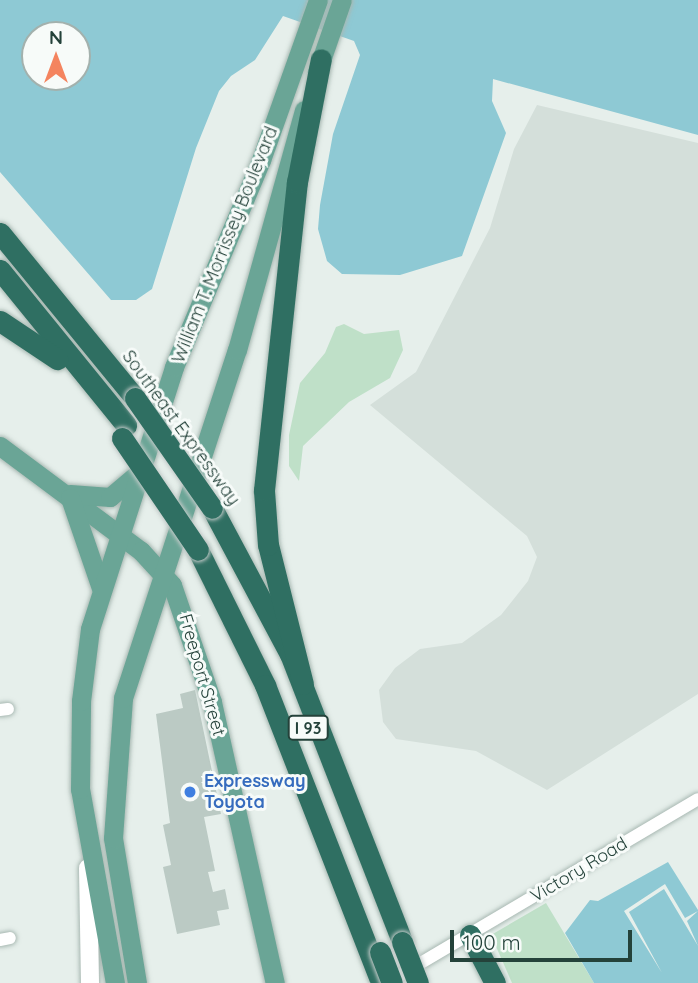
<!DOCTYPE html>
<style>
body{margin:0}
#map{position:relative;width:698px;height:983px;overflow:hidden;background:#e6efeb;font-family:Quicksand,sans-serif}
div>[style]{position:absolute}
.built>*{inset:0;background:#d4dfda}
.green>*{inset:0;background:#bfe0c8}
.water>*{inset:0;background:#8ec9d4}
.pier>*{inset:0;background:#e6efeb}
.building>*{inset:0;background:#bbcac4}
.roads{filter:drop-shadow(0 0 2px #a8b8b2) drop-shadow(0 0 2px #a8b8b2)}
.street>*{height:12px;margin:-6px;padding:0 6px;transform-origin:6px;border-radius:6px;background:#fff}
.secondary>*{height:18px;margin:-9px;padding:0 9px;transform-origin:9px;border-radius:9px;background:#fff}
.primary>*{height:19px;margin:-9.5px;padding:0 9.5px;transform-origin:9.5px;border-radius:9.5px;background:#6aa596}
.highway>*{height:21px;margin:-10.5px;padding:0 10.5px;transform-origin:10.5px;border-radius:10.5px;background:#2f6f62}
.bridges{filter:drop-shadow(0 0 2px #c2cac8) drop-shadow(0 0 2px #c2cac8)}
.highway-bridge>*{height:21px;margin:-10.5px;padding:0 10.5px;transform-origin:10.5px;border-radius:10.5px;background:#2f6f62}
.dots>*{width:19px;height:19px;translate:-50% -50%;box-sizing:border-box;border:4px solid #f7fbf9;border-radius:50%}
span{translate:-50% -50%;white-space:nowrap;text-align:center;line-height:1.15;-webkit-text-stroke:6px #f7fbf9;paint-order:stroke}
.shield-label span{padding:2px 5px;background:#f7fbf9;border:2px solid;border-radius:5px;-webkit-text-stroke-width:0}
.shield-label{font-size:16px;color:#24423a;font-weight:700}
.street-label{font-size:18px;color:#24423a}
.shop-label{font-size:18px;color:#366cbe;font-weight:700}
.left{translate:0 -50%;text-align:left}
.north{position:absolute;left:21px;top:21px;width:70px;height:70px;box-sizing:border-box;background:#f7fbf9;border:2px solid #a3b1ad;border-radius:50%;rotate:0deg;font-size:19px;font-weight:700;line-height:28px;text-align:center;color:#24423a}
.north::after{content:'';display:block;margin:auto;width:24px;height:32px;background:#f4845f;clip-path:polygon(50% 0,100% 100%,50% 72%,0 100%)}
.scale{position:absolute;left:450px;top:930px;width:182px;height:32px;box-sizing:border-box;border:4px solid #24423a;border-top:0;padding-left:9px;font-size:21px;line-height:24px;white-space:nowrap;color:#24423a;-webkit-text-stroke:5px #f7fbf9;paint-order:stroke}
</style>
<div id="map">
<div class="built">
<i style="clip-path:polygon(537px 105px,698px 143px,698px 694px,547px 790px,476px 751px,396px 739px,383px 722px,379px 690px,395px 668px,420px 649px,462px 643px,501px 615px,528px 581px,537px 557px,527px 536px,370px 405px,416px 372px,490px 228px,514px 149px)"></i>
</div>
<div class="green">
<i style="clip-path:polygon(344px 324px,364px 334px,399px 330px,403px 350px,390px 378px,349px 402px,303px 446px,299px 481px,289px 466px,289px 435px,300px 383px,325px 353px,336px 327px)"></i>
<i style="clip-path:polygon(546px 903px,594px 983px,512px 983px,491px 935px)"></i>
</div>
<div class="water">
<i style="clip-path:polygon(evenodd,0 0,698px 0,698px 135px,493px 79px,492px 101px,506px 133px,462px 256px,400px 275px,342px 274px,327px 261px,318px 229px,320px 205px,333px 134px,360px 55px,354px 41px,283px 16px,255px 60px,231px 76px,219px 91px,196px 148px,152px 289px,136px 300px,111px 300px,0 172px,0 0,35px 35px,77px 35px,77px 77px,35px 77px,35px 35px)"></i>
<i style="clip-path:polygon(668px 862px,698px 910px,698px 983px,594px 983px,565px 933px,590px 900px,598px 901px)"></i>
</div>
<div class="pier">
<i style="clip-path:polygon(665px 884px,685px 918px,698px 911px,687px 921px,698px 946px,664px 889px,629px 912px,662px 973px,624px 911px)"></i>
</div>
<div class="building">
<i style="clip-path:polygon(195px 690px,221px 814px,204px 817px,215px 871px,208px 872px,213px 892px,225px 889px,229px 909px,217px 911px,220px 925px,177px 934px,163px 867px,171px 865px,163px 825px,170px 823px,156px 714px,183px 708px,180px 694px)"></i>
</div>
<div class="roads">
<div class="street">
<i style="left:0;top:710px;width:8px;rotate:-7deg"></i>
<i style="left:0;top:940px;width:10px;rotate:-11deg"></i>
<i style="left:387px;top:983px;width:361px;rotate:-30.6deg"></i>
</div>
<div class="secondary">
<i style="left:88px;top:868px;width:115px;rotate:89deg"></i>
</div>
<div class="primary">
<i style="left:317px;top:72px;width:76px;rotate:-70.9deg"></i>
<i style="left:0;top:446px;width:176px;rotate:36.7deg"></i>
<i style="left:141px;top:551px;width:46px;rotate:47.6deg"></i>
<i style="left:172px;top:585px;width:124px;rotate:71.1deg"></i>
<i style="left:212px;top:702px;width:288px;rotate:77.4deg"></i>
<i style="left:70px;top:494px;width:40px;rotate:4.3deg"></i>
<i style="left:110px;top:497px;width:34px;rotate:-40deg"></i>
<i style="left:70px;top:498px;width:95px;rotate:71deg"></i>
<i style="left:115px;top:983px;width:197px;rotate:-100.2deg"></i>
<i style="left:80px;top:789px;width:88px;rotate:-89.3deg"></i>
<i style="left:81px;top:701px;width:73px;rotate:-82.9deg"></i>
<i style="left:90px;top:629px;width:275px;rotate:-72.2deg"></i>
<i style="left:174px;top:367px;width:225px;rotate:-67.2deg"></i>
<i style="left:261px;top:160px;width:170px;rotate:-70.4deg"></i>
<i style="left:137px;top:983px;width:147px;rotate:-99.4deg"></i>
<i style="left:113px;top:838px;width:140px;rotate:-85.9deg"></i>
<i style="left:123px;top:698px;width:366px;rotate:-71.9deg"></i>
<i style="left:237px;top:350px;width:249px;rotate:-74.4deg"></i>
</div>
<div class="highway">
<i style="left:0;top:233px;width:213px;rotate:50.7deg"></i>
<i style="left:0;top:270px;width:200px;rotate:50.9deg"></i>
<i style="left:0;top:321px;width:69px;rotate:33.7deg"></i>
<i style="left:212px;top:508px;width:166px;rotate:61.9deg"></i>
<i style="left:290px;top:654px;width:309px;rotate:68.7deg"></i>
<i style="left:198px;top:550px;width:151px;rotate:63.6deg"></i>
<i style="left:265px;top:685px;width:314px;rotate:68.7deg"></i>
<i style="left:303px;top:684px;width:143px;rotate:-104.1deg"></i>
<i style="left:268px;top:545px;width:55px;rotate:-94.2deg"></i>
<i style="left:264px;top:490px;width:310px;rotate:-83.9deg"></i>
<i style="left:297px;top:182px;width:125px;rotate:-79deg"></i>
<i style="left:470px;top:935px;width:54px;rotate:62.5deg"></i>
</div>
</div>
<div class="bridges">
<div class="highway-bridge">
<i style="left:135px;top:398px;width:134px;rotate:55deg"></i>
<i style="left:122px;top:438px;width:135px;rotate:55.8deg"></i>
<i style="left:402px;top:942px;width:44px;rotate:68.7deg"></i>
<i style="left:380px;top:952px;width:33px;rotate:69deg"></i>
</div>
</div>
<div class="dots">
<i style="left:190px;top:792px;background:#3f7fe0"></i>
</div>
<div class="shield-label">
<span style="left:308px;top:728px">I 93</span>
</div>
<div class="street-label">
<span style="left:225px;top:245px;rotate:-68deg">William T. Morrissey Boulevard</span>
<span style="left:181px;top:428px;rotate:54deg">Southeast Expressway</span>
<span style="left:202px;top:675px;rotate:74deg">Freeport Street</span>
<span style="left:579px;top:870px;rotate:-31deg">Victory Road</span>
</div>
<div class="shop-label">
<span class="left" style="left:204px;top:792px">Expressway<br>Toyota</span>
</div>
<div class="north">N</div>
<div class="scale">100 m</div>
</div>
